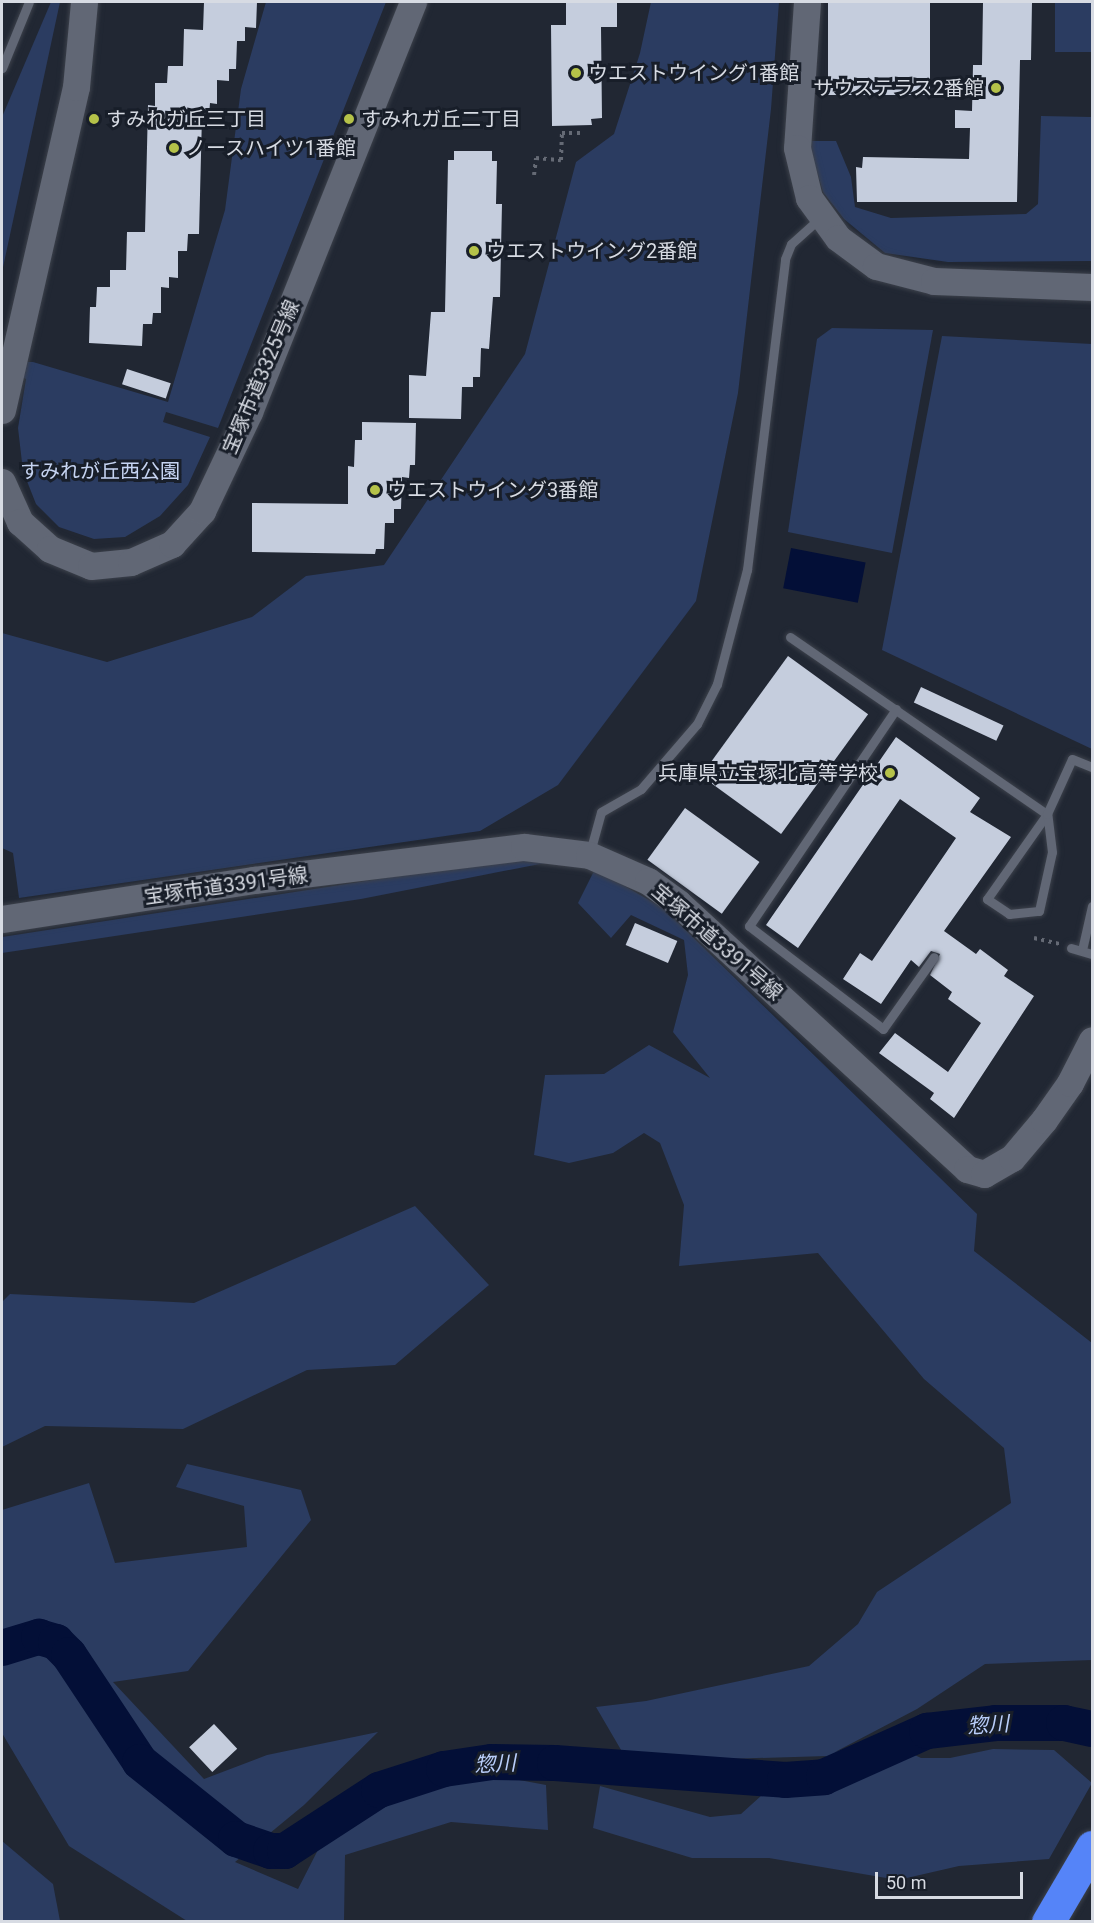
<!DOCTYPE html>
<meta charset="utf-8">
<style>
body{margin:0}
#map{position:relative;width:1094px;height:1923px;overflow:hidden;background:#212733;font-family:Roboto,"Noto Sans JP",sans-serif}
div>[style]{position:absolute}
.green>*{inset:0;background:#2b3c61;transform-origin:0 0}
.water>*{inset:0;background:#030f37;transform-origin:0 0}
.river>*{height:36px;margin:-18px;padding:0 18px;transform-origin:18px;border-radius:18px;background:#030f37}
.building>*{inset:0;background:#c5cddd;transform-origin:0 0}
.path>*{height:4px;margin-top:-2px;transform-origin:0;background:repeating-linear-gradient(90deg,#656a75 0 3px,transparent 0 7.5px)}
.roads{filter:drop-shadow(0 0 2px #3c414b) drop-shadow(0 0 2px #3c414b)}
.lane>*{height:9px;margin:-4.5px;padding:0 4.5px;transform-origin:4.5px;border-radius:4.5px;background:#616775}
.secondary>*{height:27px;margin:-13.5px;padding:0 13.5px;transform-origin:13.5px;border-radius:13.5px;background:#616775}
.highway>*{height:33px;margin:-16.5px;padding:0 16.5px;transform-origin:16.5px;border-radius:16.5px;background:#5584f8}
.dots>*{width:16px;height:16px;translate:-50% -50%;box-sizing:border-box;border:3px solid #181e29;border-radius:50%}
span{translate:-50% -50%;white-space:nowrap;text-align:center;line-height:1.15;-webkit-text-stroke:6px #181e29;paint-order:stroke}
.poi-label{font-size:20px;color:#d7dbe3}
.left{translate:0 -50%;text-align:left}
.right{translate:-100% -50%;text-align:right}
.street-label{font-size:20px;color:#d7dbe3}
.park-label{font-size:20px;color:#c6d4f2}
.water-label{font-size:21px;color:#b9cefa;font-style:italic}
.frame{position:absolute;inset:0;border:3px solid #d7dbe3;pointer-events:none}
.scale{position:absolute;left:875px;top:1872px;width:148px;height:27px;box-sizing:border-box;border:3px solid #d7dbe3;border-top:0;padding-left:8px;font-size:18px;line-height:21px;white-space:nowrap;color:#d7dbe3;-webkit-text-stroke:4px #181e29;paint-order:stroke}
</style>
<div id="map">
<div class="green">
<i style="clip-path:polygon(51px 2px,60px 2px,2px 272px,2px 117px)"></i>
<i style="clip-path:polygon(266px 2px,386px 2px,218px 428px,166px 412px,163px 422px,210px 437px,188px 485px,160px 516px,125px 537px,94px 539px,59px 527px,36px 504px,23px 471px,18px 428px,26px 379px,20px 376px,22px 362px,33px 362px,168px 402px,225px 210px,241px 89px)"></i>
<i style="clip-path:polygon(651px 2px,779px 2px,771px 109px,738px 393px,696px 601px,558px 785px,480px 831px,19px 898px,13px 853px,2px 848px,2px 633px,107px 662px,252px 617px,306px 576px,384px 565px,525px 354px,576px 162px,614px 134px,640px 53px)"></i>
<i style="left:1055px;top:2px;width:37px;height:50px"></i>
<i style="clip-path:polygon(1041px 116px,1092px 117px,1092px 261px,948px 262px,885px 253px,844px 219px,823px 192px,808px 141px,836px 141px,851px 177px,855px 207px,891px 218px,1026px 214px,1038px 204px)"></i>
<i style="clip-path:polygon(832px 328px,933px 330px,892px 553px,788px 532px,817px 339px)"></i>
<i style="clip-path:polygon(942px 336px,1092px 344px,1092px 749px,882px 650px)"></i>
<i style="clip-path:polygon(508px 859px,555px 861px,361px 899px,2px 953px,2px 937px)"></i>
<i style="clip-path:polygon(595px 869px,663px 908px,977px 1214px,974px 1251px,1092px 1343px,1092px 1660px,985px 1664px,917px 1709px,835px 1752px,878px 1737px,921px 1758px,950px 1758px,993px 1749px,1054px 1750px,1092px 1783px,1049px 1859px,959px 1866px,898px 1880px,769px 1858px,692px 1858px,593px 1828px,600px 1786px,710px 1817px,741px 1814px,762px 1795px,827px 1756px,724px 1759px,624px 1755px,596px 1707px,646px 1701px,809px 1666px,858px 1624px,877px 1592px,1011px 1503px,1004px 1448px,924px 1379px,818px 1253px,679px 1266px,684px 1205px,660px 1143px,644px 1133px,613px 1153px,569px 1163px,534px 1155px,545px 1075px,604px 1074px,649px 1045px,710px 1078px,673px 1032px,688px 975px,684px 940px,631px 915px,611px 938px,578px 903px)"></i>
<i style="clip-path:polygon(415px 1206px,489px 1285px,395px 1365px,307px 1370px,183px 1429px,45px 1426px,2px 1447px,2px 1302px,10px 1294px,194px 1303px)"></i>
<i style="clip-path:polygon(187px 1464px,301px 1490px,311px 1520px,188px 1671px,113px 1682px,204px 1779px,267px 1755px,378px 1732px,304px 1805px,235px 1862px,298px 1889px,323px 1840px,370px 1810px,445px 1781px,514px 1779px,546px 1785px,548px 1830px,451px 1822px,345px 1855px,344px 1922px,187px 1921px,69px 1846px,2px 1733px,2px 1510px,89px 1483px,115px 1563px,247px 1547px,244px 1506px,176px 1487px)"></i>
<i style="clip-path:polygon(2px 1841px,53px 1884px,60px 1921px,2px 1921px)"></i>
</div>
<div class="water">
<i style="left:791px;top:548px;width:76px;height:41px;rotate:11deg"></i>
</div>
<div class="river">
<i style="left:2px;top:1648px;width:39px;rotate:-17deg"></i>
<i style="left:39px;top:1637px;width:18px;rotate:16deg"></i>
<i style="left:56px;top:1642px;width:18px;rotate:45deg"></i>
<i style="left:69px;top:1655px;width:128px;rotate:56.4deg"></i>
<i style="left:140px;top:1762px;width:123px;rotate:38.7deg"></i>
<i style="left:236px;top:1839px;width:37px;rotate:19deg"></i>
<i style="left:271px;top:1851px;width:14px"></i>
<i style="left:285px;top:1851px;width:112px;rotate:-33deg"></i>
<i style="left:379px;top:1790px;width:68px;rotate:-17.9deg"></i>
<i style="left:444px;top:1769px;width:49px;rotate:-8.3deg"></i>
<i style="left:492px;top:1762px;width:63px;rotate:0.9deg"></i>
<i style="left:555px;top:1763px;width:231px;rotate:4.2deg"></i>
<i style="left:785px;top:1780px;width:39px;rotate:-4deg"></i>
<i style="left:824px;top:1777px;width:113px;rotate:-24.1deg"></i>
<i style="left:927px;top:1731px;width:69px;rotate:-6.6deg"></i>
<i style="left:996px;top:1723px;width:68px"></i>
<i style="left:1064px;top:1723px;width:29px;rotate:12deg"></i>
</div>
<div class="building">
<i style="clip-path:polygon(204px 2px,257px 2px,256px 28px,245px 27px,245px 41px,237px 41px,236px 69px,229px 69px,229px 81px,217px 80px,217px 104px,210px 103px,209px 116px,202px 116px,199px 234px,188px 234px,187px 251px,178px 251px,178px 278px,169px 277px,169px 288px,161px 287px,161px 313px,153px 313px,152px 324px,143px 324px,142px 346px,89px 343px,90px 307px,96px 307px,97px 287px,110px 287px,110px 270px,126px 270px,127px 232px,145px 232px,148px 105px,155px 106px,155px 83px,167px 83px,168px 66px,183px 66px,184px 29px,203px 30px)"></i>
<i style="clip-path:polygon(566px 2px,617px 2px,617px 27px,601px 27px,602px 118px,591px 119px,592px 125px,552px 126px,551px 25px,566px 25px)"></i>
<i style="left:828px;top:2px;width:102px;height:93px"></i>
<i style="clip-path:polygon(983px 2px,1032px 2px,1031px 60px,1020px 60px,1017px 202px,857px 202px,856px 167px,862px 168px,863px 157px,969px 159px,970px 128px,955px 128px,955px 110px,972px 111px,973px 65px,982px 65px)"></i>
<i style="clip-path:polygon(454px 151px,492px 151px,492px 161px,497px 161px,496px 204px,502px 204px,500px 297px,493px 297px,489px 349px,481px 348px,480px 377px,473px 377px,473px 387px,462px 387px,461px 419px,409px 418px,409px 375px,426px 376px,431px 312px,445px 312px,448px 160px,454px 160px)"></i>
<i style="left:127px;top:369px;width:46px;height:16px;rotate:18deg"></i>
<i style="clip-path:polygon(362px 422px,416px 423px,415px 465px,410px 465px,409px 478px,402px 477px,401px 509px,394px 509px,394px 523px,385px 523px,384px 549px,376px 549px,375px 554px,252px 552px,252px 503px,348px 504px,348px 466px,354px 467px,355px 440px,362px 440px)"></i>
<i style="left:788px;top:656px;width:99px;height:148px;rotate:36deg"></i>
<i style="left:921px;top:687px;width:91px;height:17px;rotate:25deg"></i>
<i style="clip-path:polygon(896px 737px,980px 798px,970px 812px,1011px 837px,944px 931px,976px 954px,980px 949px,1008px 970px,1004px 976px,1034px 996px,954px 1118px,930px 1099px,934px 1093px,879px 1053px,895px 1033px,948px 1072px,981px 1023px,948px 999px,952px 992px,930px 975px,940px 954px,931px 951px,919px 967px,911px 960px,881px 1004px,843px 979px,860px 953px,872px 961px,956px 838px,900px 799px,798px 948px,766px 925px)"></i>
<i style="left:685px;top:808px;width:92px;height:64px;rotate:36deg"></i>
<i style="left:635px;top:923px;width:46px;height:24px;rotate:23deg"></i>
<i style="left:214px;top:1724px;width:34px;height:34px;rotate:47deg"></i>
</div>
<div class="path">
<i style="left:534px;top:175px;width:17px;rotate:-83deg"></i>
<i style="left:536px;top:158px;width:25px;rotate:5deg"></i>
<i style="left:561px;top:160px;width:27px;rotate:-88deg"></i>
<i style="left:562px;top:133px;width:18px"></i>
<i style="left:1034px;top:938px;width:26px;rotate:13deg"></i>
</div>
<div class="roads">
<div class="lane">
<i style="left:2px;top:68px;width:71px;rotate:-67.8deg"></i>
<i style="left:790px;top:637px;width:312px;rotate:34.6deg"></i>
<i style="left:1047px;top:814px;width:104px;rotate:125.2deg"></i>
<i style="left:987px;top:899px;width:27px;rotate:34deg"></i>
<i style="left:1009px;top:914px;width:30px;rotate:-6deg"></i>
<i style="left:1039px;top:911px;width:60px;rotate:-77.6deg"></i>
<i style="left:1052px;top:852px;width:38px;rotate:-97deg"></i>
<i style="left:1047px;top:814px;width:60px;rotate:-65.6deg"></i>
<i style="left:1072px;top:759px;width:22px;rotate:22deg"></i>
<i style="left:896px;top:709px;width:262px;rotate:124.1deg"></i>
<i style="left:749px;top:926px;width:169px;rotate:37.5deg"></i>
<i style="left:883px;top:1029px;width:88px;rotate:-54.7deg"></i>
<i style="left:590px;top:852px;width:41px;rotate:-74.6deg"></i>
<i style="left:601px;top:812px;width:46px;rotate:-29.9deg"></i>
<i style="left:641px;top:789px;width:86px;rotate:-49.3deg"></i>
<i style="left:697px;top:724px;width:45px;rotate:-63.4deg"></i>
<i style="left:717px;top:684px;width:118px;rotate:-75.3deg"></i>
<i style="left:747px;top:570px;width:313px;rotate:-83deg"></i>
<i style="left:785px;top:259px;width:16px;rotate:-68deg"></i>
<i style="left:791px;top:244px;width:40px;rotate:-42deg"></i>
<i style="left:1071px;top:948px;width:22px;rotate:16deg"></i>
<i style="left:1082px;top:950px;width:45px;rotate:-77.2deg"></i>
</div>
<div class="secondary">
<i style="left:807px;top:2px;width:146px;rotate:93.9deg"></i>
<i style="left:797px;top:148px;width:51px;rotate:76.5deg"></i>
<i style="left:809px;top:198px;width:49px;rotate:54.1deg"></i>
<i style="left:838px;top:238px;width:47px;rotate:36.4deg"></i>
<i style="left:876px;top:266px;width:60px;rotate:14.5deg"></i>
<i style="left:934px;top:281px;width:158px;rotate:2.2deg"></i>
<i style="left:2px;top:410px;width:331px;rotate:-77.1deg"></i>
<i style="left:76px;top:87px;width:85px;rotate:-84.6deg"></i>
<i style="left:2px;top:482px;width:44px;rotate:65.8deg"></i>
<i style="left:20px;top:522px;width:40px;rotate:42deg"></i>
<i style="left:50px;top:549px;width:44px;rotate:22.5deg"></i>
<i style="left:91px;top:566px;width:40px;rotate:-5.7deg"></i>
<i style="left:131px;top:562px;width:45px;rotate:-23.7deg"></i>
<i style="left:172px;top:544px;width:45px;rotate:-47.7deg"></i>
<i style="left:202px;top:511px;width:110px;rotate:-64.6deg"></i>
<i style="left:249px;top:412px;width:442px;rotate:-68.2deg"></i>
<i style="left:2px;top:919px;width:255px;rotate:-8.8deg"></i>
<i style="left:254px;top:880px;width:272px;rotate:-7deg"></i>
<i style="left:524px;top:847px;width:65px;rotate:7deg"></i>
<i style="left:589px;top:855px;width:64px;rotate:23.8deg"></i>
<i style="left:648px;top:881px;width:37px;rotate:36deg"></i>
<i style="left:678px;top:903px;width:393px;rotate:42.6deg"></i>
<i style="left:967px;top:1169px;width:18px;rotate:16deg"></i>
<i style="left:984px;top:1174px;width:32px;rotate:-30deg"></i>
<i style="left:1012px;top:1158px;width:50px;rotate:-49.9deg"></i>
<i style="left:1044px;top:1120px;width:45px;rotate:-54.9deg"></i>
<i style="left:1070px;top:1083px;width:48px;rotate:-62.9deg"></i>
</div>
<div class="highway">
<i style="left:1048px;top:1922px;width:87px;rotate:-59.6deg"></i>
</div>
</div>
<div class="dots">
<i style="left:576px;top:73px;background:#b5c249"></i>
<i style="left:996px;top:88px;background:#b5c249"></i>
<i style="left:94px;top:119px;background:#b5c249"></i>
<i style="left:349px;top:119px;background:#b5c249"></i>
<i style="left:174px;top:148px;background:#b5c249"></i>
<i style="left:474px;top:251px;background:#b5c249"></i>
<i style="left:375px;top:490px;background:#b5c249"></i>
<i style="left:890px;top:773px;background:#b5c249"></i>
</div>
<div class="poi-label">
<span class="left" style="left:588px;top:73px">ウエストウイング1番館</span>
<span class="right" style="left:984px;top:88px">サウステラス2番館</span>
<span class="left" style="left:106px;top:119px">すみれガ丘三丁目</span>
<span class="left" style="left:361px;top:119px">すみれガ丘二丁目</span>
<span class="left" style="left:186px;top:148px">ノースハイツ1番館</span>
<span class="left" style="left:486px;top:251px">ウエストウイング2番館</span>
<span class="left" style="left:387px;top:490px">ウエストウイング3番館</span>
<span class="right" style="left:878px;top:773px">兵庫県立宝塚北高等学校</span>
</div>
<div class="street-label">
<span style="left:261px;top:377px;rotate:-67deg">宝塚市道3325号線</span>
<span style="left:226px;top:886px;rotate:-8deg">宝塚市道3391号線</span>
<span style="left:717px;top:942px;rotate:41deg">宝塚市道3391号線</span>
</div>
<div class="park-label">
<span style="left:100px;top:471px">すみれが丘西公園</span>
</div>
<div class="water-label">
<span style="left:988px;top:1725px;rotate:-4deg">惣川</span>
<span style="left:495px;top:1764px;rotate:-3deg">惣川</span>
</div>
<div class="frame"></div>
<div class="scale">50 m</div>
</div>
